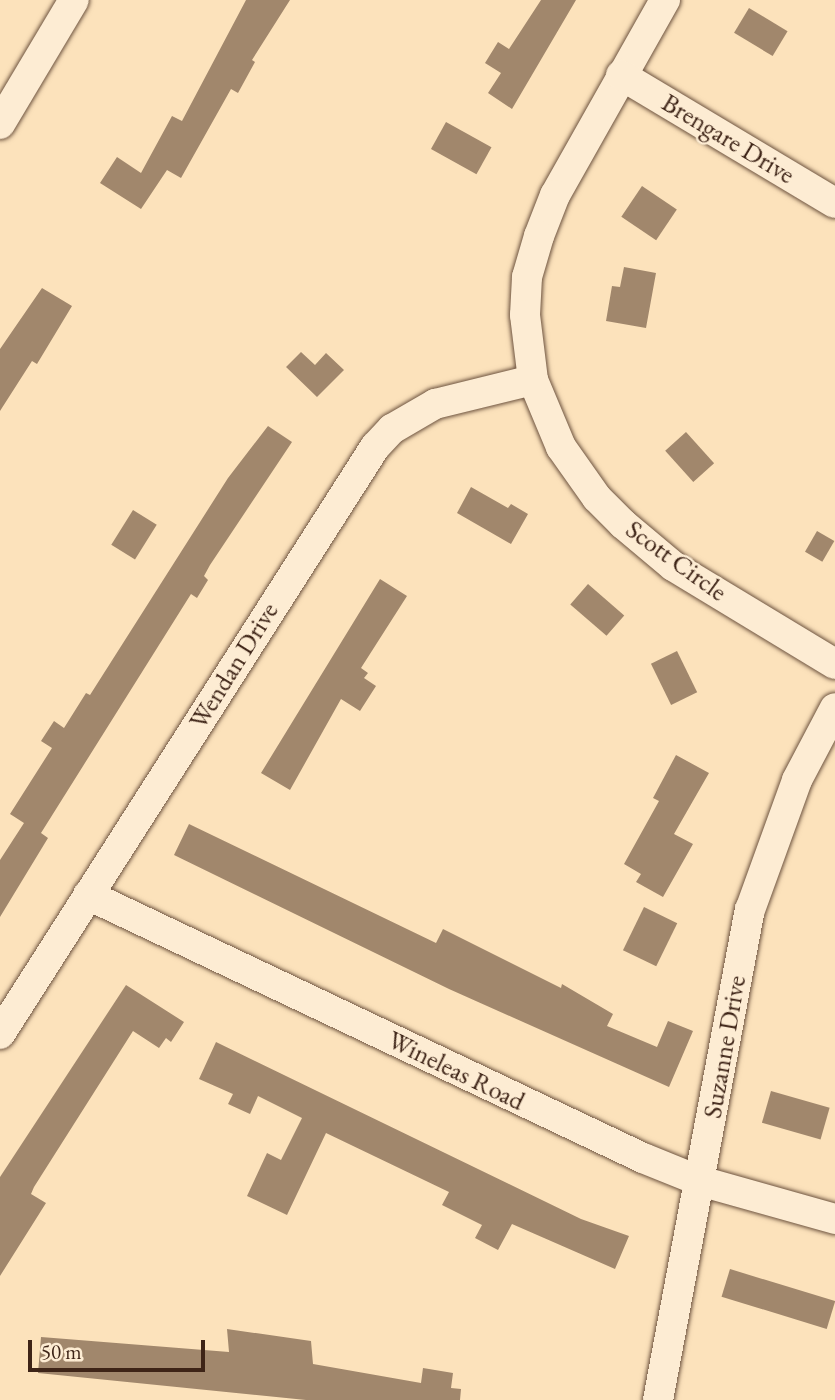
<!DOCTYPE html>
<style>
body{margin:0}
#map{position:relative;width:835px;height:1400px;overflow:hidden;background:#fce2bb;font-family:"EB Garamond",serif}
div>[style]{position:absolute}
.building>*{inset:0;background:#a1876c;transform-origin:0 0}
.roads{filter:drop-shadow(0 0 2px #6e5440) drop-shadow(0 0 2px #6e5440)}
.minor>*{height:30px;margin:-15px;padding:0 15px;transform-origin:15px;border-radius:15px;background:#fdecd3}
span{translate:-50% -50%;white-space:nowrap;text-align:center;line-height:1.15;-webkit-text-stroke:5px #fdecd3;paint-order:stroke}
.street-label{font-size:26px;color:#3e2417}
.scale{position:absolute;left:28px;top:1340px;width:177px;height:32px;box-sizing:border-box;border:4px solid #3e2417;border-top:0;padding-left:9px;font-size:21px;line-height:24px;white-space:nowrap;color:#3e2417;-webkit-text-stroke:5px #fdecd3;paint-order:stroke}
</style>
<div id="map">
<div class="building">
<i style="clip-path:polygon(246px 0,290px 0,252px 60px,255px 62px,238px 93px,231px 89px,181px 178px,167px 170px,141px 209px,100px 183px,117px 157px,141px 173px,172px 116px,182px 121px)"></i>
<i style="clip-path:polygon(541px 0,576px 0,512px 109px,488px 93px,501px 73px,485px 63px,498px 42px,509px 49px)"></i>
<i style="left:749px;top:8px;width:45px;height:29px;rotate:31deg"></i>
<i style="left:446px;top:122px;width:52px;height:31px;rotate:29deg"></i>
<i style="left:642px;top:186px;width:42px;height:37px;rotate:34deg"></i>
<i style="clip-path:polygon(624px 267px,656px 273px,646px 328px,606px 321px,612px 286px,620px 287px)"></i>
<i style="clip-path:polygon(42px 288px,72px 306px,37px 364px,32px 361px,0 411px,0 349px)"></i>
<i style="clip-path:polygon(301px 352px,315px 365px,326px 353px,344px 370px,317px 397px,286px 367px)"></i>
<i style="clip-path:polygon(268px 426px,292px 442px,210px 565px,204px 576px,208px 580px,197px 598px,191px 594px,41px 833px,48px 838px,0 917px,0 860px,24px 823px,10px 814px,52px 748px,41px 741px,54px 721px,64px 728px,86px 693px,90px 695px,228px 478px)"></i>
<i style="left:686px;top:432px;width:42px;height:28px;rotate:48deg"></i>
<i style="clip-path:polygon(471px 487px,508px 508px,511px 504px,528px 514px,511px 544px,457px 513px)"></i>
<i style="left:133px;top:510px;width:28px;height:41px;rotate:32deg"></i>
<i style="left:817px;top:531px;width:20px;height:24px;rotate:30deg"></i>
<i style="clip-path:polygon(380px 579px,407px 596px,361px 668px,368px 673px,364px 678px,376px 686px,360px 711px,341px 699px,290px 790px,261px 773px)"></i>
<i style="left:588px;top:584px;width:48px;height:27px;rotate:41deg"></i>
<i style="left:677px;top:651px;width:46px;height:29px;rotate:64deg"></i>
<i style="clip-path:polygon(676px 755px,709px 773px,674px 834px,693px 844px,663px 897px,636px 882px,641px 874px,624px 864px,659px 801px,653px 798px)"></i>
<i style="clip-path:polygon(189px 824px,436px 943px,443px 929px,561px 988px,562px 984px,613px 1014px,607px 1026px,657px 1047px,668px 1021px,693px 1031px,669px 1087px,449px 989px,174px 855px)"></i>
<i style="left:644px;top:907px;width:37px;height:48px;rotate:26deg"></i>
<i style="clip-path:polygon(126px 985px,184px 1022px,171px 1042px,166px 1038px,159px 1048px,133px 1031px,34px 1187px,31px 1194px,46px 1203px,0 1276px,0 1177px)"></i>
<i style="clip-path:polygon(216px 1042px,581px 1219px,629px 1236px,615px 1269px,512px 1224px,498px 1250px,475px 1238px,482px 1225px,442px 1205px,449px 1192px,326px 1133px,287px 1215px,247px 1196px,267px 1153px,281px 1160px,302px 1118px,258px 1096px,250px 1114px,228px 1104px,233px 1094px,199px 1079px)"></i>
<i style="left:771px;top:1091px;width:61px;height:33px;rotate:16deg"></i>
<i style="left:730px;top:1269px;width:110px;height:29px;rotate:17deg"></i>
<i style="clip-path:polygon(227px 1329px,311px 1341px,313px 1364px,421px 1383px,423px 1368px,453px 1373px,451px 1388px,461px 1389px,460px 1400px,306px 1400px,38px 1373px,41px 1337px,229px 1352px)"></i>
</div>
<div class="roads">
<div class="minor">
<i style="left:665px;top:0;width:224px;rotate:119.4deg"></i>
<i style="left:555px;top:195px;width:44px;rotate:111.3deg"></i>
<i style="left:539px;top:236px;width:43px;rotate:106.3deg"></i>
<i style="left:527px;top:277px;width:38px;rotate:93deg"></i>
<i style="left:525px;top:315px;width:65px;rotate:83deg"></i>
<i style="left:533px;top:380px;width:73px;rotate:67.3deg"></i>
<i style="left:561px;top:447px;width:62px;rotate:54.8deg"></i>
<i style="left:597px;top:498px;width:37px;rotate:45deg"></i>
<i style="left:623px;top:524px;width:65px;rotate:40deg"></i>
<i style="left:673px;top:566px;width:189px;rotate:31.2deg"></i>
<i style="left:621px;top:75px;width:249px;rotate:30.9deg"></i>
<i style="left:0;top:124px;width:144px;rotate:-59.2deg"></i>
<i style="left:88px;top:895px;width:614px;rotate:25.36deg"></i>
<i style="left:643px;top:1158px;width:61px;rotate:22deg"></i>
<i style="left:700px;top:1181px;width:140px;rotate:15.7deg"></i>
<i style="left:0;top:1034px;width:697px;rotate:-57.43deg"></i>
<i style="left:375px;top:447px;width:25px;rotate:-47deg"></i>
<i style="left:392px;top:429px;width:50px;rotate:-30.2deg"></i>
<i style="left:435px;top:404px;width:101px;rotate:-13.8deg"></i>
<i style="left:658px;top:1400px;width:499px;rotate:-79.4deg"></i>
<i style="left:750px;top:910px;width:138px;rotate:-70.1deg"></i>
<i style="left:797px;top:780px;width:81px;rotate:-62.2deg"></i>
</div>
</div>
<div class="street-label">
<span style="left:728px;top:139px;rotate:31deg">Brengare Drive</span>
<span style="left:676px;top:561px;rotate:36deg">Scott Circle</span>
<span style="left:234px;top:666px;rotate:-58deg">Wendan Drive</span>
<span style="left:725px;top:1047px;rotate:-80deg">Suzanne Drive</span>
<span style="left:456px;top:1071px;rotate:26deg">Wineleas Road</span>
</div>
<div class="scale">50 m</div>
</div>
